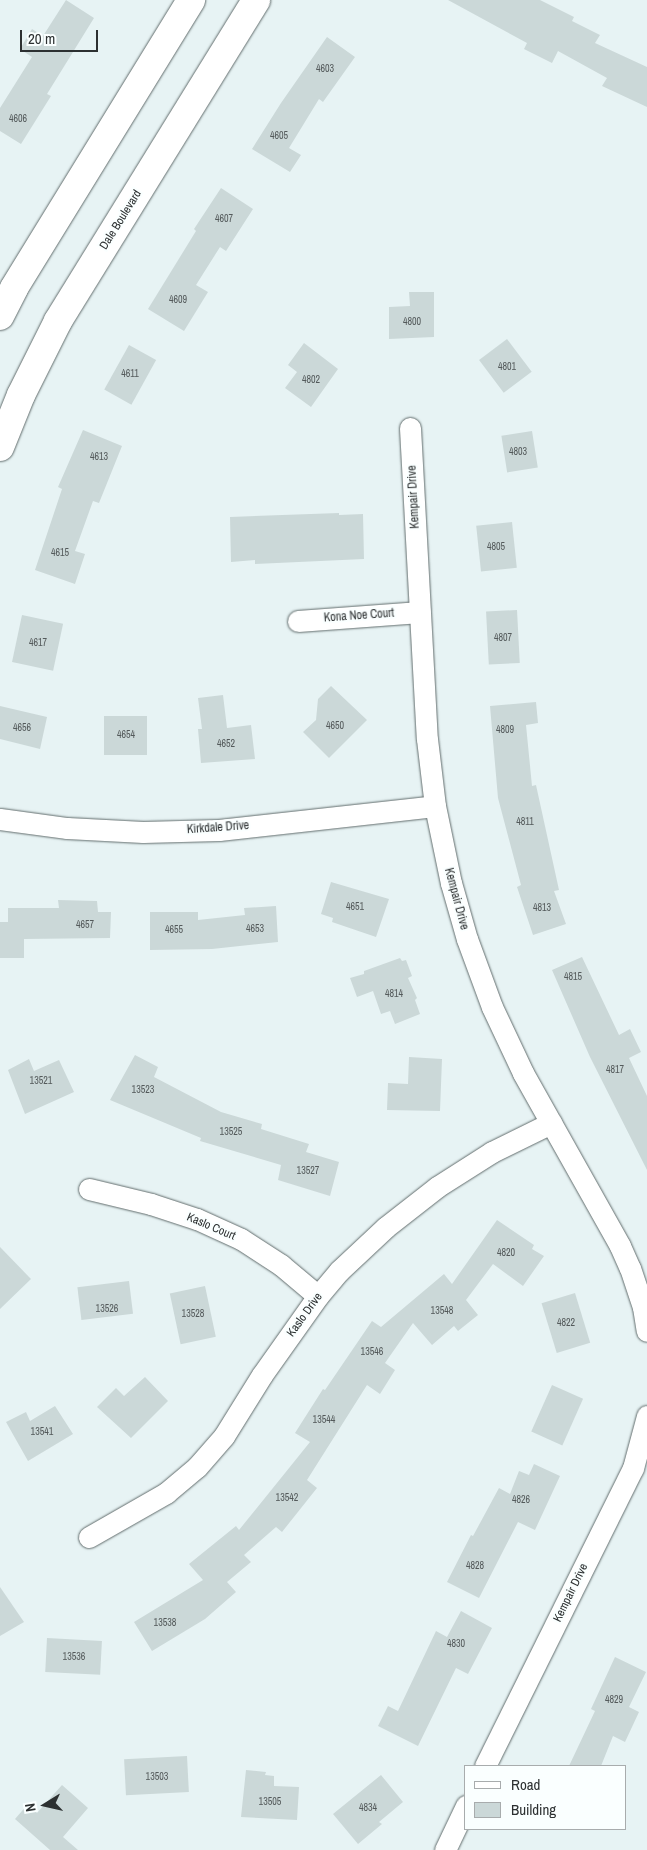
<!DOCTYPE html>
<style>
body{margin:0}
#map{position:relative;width:647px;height:1850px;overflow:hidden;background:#e7f3f4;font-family:"Archivo Narrow",sans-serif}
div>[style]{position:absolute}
.building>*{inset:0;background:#cbd8d8;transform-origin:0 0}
.roads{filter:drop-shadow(0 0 1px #626d6d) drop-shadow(0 0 1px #626d6d)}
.street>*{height:21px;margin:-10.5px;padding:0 10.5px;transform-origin:10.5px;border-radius:10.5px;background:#fff}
.primary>*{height:28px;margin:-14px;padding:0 14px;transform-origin:14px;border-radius:14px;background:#fff}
span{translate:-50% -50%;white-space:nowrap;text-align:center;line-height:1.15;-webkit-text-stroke:4px #faffff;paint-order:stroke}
.number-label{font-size:10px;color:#545a5b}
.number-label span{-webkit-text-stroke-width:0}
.street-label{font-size:12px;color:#2c3031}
.legend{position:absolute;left:464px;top:1765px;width:162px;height:65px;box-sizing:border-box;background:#faffff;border:1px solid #a8acad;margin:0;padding:6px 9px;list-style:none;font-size:15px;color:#2c3031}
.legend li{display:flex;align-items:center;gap:10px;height:25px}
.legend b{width:25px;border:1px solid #a8acad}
.north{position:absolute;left:20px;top:1780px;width:50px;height:50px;-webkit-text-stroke:4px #faffff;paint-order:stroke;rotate:260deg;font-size:14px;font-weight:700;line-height:20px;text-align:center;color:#2c3031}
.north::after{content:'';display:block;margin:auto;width:18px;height:22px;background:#2c3031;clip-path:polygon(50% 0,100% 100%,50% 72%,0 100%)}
.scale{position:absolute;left:20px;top:30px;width:78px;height:22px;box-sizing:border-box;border:2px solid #2c3031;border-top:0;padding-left:6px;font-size:15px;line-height:18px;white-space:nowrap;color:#2c3031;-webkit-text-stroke:4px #faffff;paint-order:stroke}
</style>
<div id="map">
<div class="building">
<i style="clip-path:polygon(66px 0,94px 18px,47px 94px,51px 96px,21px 144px,0 131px,0 108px,32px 57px,20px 49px,32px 29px,43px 36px)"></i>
<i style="clip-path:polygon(448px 0,540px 0,574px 17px,572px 21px,600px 35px,595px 43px,647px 67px,647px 107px,602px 86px,607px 78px,558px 51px,552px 63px,524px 49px,527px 43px)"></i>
<i style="clip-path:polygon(327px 37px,355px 57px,323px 102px,319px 99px,289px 148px,301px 155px,290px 172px,252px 149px,281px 103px)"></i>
<i style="clip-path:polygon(221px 188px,253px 209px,226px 251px,220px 247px,196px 285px,208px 292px,184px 331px,148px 309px,196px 231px,194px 229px)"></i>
<i style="clip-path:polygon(409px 292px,434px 292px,434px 337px,389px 339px,389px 307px,410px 306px)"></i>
<i style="left:507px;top:339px;width:41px;height:35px;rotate:53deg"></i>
<i style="clip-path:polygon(304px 343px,338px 369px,311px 407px,285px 388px,297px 372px,288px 365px)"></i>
<i style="left:129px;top:345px;width:31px;height:51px;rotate:29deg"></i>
<i style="clip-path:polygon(83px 430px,122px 446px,99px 503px,93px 501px,75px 551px,85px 554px,75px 584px,35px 570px,62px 489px,58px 487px)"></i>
<i style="left:532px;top:431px;width:37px;height:31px;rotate:81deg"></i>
<i style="clip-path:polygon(339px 513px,339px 515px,363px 514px,364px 559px,255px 564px,255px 560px,231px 562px,230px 517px)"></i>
<i style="left:512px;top:522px;width:46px;height:36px;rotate:84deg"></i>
<i style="left:517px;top:610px;width:53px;height:31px;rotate:87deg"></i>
<i style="left:22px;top:615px;width:42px;height:48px;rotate:12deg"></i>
<i style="clip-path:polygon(331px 686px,367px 720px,329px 758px,303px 732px,316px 720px,318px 699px)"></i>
<i style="clip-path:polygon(223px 695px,227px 728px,251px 725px,255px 759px,201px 763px,198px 729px,202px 729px,198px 698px)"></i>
<i style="clip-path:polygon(536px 702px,538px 723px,526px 725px,532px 786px,536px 785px,559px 890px,554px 891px,566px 924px,533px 935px,517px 887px,521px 885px,498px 798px,490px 706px)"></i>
<i style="clip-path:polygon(0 706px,47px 717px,40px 749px,0 739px)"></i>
<i style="left:104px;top:716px;width:43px;height:39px"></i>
<i style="clip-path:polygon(331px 882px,389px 899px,376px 937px,332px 922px,333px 918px,321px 914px)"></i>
<i style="clip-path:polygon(58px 900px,97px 901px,98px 912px,111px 912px,110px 938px,24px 939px,24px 958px,0 958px,0 922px,8px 922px,8px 908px,59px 908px)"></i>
<i style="clip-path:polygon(276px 906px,278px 942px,212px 949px,150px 950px,150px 912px,198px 912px,198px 920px,245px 915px,244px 908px)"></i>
<i style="clip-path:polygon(582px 957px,619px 1035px,630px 1029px,641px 1052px,629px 1058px,647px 1096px,647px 1170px,590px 1057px,552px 970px)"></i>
<i style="clip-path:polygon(400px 958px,402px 961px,406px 960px,412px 976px,408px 978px,417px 998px,415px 1000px,420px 1014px,395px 1024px,390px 1011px,381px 1014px,373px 991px,357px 997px,350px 978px,364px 974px,364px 971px)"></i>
<i style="clip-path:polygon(135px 1055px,158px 1067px,154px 1077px,221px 1112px,262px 1124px,261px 1129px,309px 1144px,306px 1152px,339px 1162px,330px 1196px,278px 1180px,281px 1165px,200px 1141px,201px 1138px,110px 1100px)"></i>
<i style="clip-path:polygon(409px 1057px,442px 1059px,440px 1111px,387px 1110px,388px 1083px,408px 1084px)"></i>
<i style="clip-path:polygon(29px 1059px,34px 1071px,59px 1060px,74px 1092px,25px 1114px,8px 1070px)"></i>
<i style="clip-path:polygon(497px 1220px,534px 1245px,532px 1249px,544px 1256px,523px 1286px,493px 1264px,466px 1300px,478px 1315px,458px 1331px,454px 1326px,432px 1345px,413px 1323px,385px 1363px,395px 1370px,380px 1394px,367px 1385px,307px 1480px,317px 1488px,282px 1532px,276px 1527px,244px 1555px,251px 1562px,227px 1582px,236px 1592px,205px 1619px,152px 1651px,134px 1622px,203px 1580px,189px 1564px,236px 1526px,239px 1530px,310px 1442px,295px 1433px,323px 1389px,325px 1390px,372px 1321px,381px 1327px,444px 1274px,452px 1284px)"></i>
<i style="clip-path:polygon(0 1247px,31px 1279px,0 1309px)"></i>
<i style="left:129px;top:1281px;width:33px;height:52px;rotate:83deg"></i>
<i style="left:205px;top:1286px;width:52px;height:36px;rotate:78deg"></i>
<i style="left:575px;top:1293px;width:52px;height:35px;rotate:73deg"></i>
<i style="clip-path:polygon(145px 1377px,168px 1401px,131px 1438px,97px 1407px,116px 1388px,124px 1396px)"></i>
<i style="left:552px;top:1385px;width:34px;height:51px;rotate:24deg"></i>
<i style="clip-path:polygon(55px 1406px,73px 1434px,28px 1461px,6px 1422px,26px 1412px,30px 1421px)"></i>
<i style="clip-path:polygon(534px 1464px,560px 1476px,535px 1530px,518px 1522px,479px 1598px,447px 1582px,471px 1535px,473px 1536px,499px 1488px,510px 1494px,519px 1471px,529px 1475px)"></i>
<i style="clip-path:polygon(0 1587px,24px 1622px,0 1636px)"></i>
<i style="clip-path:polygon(461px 1611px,492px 1628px,468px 1674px,456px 1668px,418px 1746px,378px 1726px,388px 1706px,398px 1711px,436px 1631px,447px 1637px)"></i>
<i style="left:47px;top:1638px;width:55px;height:34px;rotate:3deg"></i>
<i style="clip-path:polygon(615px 1657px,646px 1672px,629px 1707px,639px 1712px,625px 1742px,613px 1736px,601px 1766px,569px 1766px,595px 1711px,591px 1709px)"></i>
<i style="left:187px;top:1756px;width:36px;height:63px;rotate:87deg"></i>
<i style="clip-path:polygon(246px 1770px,266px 1772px,265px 1775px,274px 1776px,274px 1786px,299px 1787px,297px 1820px,241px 1817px)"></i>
<i style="clip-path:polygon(381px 1775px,403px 1802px,379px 1822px,382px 1824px,358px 1844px,333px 1814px)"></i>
<i style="clip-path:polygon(62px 1785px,88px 1808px,63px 1837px,78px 1850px,50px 1850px,15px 1819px,28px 1804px,37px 1813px)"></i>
</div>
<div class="roads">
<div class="street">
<i style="left:410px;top:428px;width:311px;rotate:86.9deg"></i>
<i style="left:427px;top:739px;width:67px;rotate:83.2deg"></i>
<i style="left:435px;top:806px;width:79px;rotate:78.3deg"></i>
<i style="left:451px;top:883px;width:58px;rotate:74.1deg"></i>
<i style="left:467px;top:939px;width:72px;rotate:69.8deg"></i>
<i style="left:492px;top:1007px;width:73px;rotate:64.8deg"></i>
<i style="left:523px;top:1073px;width:198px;rotate:60.7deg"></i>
<i style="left:620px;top:1246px;width:24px;rotate:66deg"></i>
<i style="left:630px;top:1268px;width:41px;rotate:71.6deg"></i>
<i style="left:643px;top:1307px;width:24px;rotate:81deg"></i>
<i style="left:298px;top:621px;width:122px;rotate:-4.2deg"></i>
<i style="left:0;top:819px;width:68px;rotate:7.7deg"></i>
<i style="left:67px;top:828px;width:76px;rotate:3deg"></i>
<i style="left:143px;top:832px;width:76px;rotate:-1.5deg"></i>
<i style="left:219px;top:830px;width:217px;rotate:-6.3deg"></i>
<i style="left:89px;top:1189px;width:64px;rotate:13.6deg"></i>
<i style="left:151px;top:1204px;width:48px;rotate:18.1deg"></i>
<i style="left:197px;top:1219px;width:48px;rotate:24.4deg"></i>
<i style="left:241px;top:1239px;width:48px;rotate:33deg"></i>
<i style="left:281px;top:1265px;width:48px;rotate:40deg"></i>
<i style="left:89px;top:1537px;width:89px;rotate:-29.7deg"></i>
<i style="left:166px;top:1493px;width:40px;rotate:-40deg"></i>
<i style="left:197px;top:1467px;width:41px;rotate:-48.9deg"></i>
<i style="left:224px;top:1436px;width:72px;rotate:-58.1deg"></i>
<i style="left:262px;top:1375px;width:97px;rotate:-54.7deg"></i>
<i style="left:318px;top:1296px;width:33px;rotate:-50deg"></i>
<i style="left:339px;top:1271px;width:64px;rotate:-43.1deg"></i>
<i style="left:386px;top:1227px;width:65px;rotate:-38.1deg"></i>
<i style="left:437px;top:1187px;width:65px;rotate:-32.5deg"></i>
<i style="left:492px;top:1152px;width:66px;rotate:-26.2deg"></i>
<i style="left:485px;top:1766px;width:333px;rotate:-63.6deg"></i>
<i style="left:633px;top:1468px;width:54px;rotate:-74.9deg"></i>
<i style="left:445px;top:1850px;width:49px;rotate:-64.5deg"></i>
</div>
<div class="primary">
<i style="left:0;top:316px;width:31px;rotate:-63deg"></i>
<i style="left:14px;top:288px;width:338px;rotate:-58.4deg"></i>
<i style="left:0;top:447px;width:56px;rotate:-68deg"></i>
<i style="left:21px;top:395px;width:83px;rotate:-63.4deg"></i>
<i style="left:58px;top:321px;width:377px;rotate:-58.3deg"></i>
</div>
</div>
<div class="number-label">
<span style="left:325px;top:69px">4603</span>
<span style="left:18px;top:119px">4606</span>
<span style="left:279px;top:136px">4605</span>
<span style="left:224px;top:219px">4607</span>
<span style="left:178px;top:300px">4609</span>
<span style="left:412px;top:322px">4800</span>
<span style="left:507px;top:367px">4801</span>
<span style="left:130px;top:374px">4611</span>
<span style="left:311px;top:380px">4802</span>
<span style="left:518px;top:452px">4803</span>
<span style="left:99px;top:457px">4613</span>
<span style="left:496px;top:547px">4805</span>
<span style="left:60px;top:553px">4615</span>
<span style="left:503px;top:638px">4807</span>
<span style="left:38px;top:643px">4617</span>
<span style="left:335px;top:726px">4650</span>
<span style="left:22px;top:728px">4656</span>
<span style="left:505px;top:730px">4809</span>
<span style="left:126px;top:735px">4654</span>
<span style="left:226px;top:744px">4652</span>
<span style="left:525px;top:822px">4811</span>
<span style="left:355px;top:907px">4651</span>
<span style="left:542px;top:908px">4813</span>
<span style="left:85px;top:925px">4657</span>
<span style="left:255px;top:929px">4653</span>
<span style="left:174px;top:930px">4655</span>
<span style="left:573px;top:977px">4815</span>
<span style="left:394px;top:994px">4814</span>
<span style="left:615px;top:1070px">4817</span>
<span style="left:41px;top:1081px">13521</span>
<span style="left:143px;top:1090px">13523</span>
<span style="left:231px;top:1132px">13525</span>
<span style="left:308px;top:1171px">13527</span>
<span style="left:506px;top:1253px">4820</span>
<span style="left:107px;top:1309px">13526</span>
<span style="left:442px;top:1311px">13548</span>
<span style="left:193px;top:1314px">13528</span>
<span style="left:566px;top:1323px">4822</span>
<span style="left:372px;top:1352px">13546</span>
<span style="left:324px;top:1420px">13544</span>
<span style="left:42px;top:1432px">13541</span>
<span style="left:287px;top:1498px">13542</span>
<span style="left:521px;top:1500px">4826</span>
<span style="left:475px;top:1566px">4828</span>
<span style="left:165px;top:1623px">13538</span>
<span style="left:456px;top:1644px">4830</span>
<span style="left:74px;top:1657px">13536</span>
<span style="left:614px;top:1700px">4829</span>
<span style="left:157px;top:1777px">13503</span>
<span style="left:270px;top:1802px">13505</span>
<span style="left:368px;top:1808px">4834</span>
</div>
<div class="street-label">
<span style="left:121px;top:220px;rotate:-58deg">Dale Boulevard</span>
<span style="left:414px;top:497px;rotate:-93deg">Kempair Drive</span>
<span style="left:359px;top:616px;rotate:-4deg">Kona Noe Court</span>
<span style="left:218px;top:828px;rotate:-4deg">Kirkdale Drive</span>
<span style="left:456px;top:899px;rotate:75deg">Kempair Drive</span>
<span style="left:211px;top:1227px;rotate:23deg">Kaslo Court</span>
<span style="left:305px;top:1315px;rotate:-54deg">Kaslo Drive</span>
<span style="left:571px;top:1593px;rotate:-64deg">Kempair Drive</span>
</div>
<ul class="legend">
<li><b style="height:6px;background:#fff"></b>Road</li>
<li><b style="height:14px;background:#cbd8d8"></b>Building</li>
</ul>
<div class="north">N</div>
<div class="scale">20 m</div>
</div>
